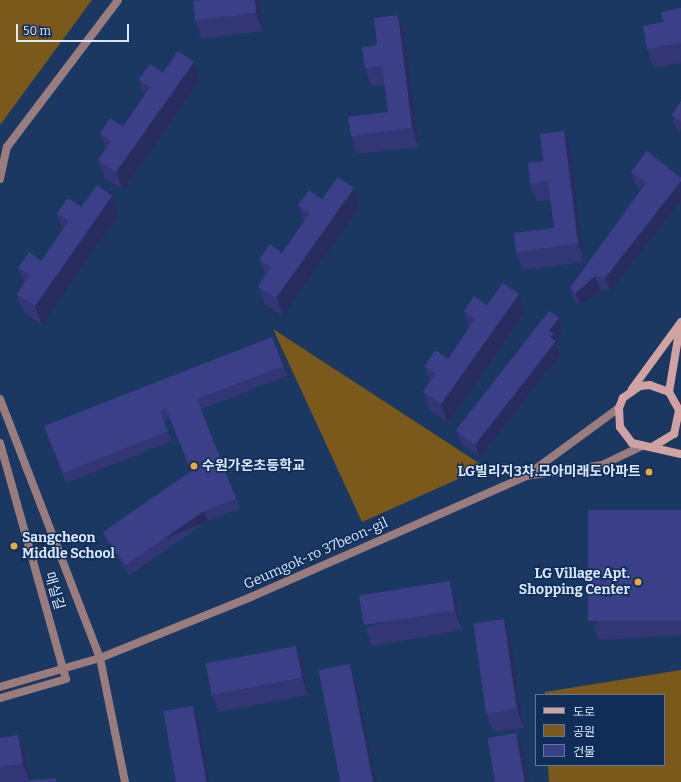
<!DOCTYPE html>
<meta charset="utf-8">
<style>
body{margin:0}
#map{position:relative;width:681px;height:782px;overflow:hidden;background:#1a3862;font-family:Bitter,"Noto Sans KR",serif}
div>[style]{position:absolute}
.green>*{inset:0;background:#7b591b}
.street>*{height:8px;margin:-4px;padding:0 4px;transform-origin:4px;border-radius:4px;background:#9a7c7c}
.secondary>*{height:8px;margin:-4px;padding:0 4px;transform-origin:4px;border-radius:4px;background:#d1a2a2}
.wall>*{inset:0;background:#333675}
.shaded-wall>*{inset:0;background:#292c5f;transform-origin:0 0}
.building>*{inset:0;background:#3b3f88;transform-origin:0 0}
.dots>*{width:11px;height:11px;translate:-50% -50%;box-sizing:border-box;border:2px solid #102d57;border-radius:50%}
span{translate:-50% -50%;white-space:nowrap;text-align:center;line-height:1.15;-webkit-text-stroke:3px #102d57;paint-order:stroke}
.poi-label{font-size:14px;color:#dae9ff;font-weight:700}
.left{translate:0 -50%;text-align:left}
.right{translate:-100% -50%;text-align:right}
.street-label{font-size:14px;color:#dae9ff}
.legend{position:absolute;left:535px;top:694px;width:130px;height:72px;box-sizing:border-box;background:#102d57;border:1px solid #61789a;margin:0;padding:5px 7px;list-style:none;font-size:12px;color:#dae9ff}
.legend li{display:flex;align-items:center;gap:8px;height:20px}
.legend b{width:20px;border:1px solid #61789a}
.scale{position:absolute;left:16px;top:24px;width:113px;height:18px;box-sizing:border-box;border:2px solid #dae9ff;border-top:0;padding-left:5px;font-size:12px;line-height:14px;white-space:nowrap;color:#dae9ff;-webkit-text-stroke:3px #102d57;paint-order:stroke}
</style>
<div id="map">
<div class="green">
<i style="clip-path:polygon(0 0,92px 0,0 125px)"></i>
<i style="clip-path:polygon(273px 329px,485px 467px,362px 522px)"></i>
<i style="clip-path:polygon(681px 670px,681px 782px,549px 782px,548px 765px,664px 765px,664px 695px,545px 695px,545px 692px)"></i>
</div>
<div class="street">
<i style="left:0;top:179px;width:33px;rotate:-78deg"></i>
<i style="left:7px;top:147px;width:184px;rotate:-52.9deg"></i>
<i style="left:0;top:399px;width:278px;rotate:68.9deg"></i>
<i style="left:100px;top:658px;width:126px;rotate:78.6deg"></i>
<i style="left:0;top:443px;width:245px;rotate:74.4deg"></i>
<i style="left:66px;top:679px;width:69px;rotate:163.9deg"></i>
<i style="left:526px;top:476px;width:115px;rotate:-36.2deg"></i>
<i style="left:0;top:687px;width:104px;rotate:-16.2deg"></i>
<i style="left:100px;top:658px;width:163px;rotate:-22deg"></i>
<i style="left:251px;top:597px;width:300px;rotate:-23.7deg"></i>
<i style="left:526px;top:476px;width:77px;rotate:-8.2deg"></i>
<i style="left:602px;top:465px;width:44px;rotate:-25.4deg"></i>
</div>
<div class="secondary">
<i style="left:632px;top:389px;width:83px;rotate:-53.8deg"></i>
<i style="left:669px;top:392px;width:67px;rotate:-80.5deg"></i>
<i style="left:652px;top:447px;width:26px;rotate:-31deg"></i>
<i style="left:674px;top:434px;width:25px;rotate:-78deg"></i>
<i style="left:679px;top:410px;width:21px;rotate:-119deg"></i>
<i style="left:669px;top:392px;width:20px;rotate:-160deg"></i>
<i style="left:650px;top:385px;width:10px;rotate:174deg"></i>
<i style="left:640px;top:386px;width:21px;rotate:145deg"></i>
<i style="left:623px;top:398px;width:11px;rotate:112deg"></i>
<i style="left:619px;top:408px;width:19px;rotate:87deg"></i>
<i style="left:620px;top:427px;width:20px;rotate:53deg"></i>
<i style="left:632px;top:443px;width:50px;rotate:12.7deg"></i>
</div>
<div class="wall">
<i style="clip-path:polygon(259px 0,263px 31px,201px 39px,195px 20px)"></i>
<i style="clip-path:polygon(681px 8px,681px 63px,654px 68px,647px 49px,664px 22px)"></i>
<i style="clip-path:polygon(405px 34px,419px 147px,357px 154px,351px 136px,388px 112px,385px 85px,371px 86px,365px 68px,377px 45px)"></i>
<i style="clip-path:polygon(163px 73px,200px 80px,123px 190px,105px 178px,98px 160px,105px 149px,100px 133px,123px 127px,144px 96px,139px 79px)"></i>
<i style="clip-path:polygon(681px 101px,681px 131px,676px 128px,672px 115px)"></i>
<i style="clip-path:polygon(564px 131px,571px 150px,584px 262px,523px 270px,516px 252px,554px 228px,550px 200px,537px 202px,530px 184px,543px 161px)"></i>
<i style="clip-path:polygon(631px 172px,681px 178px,610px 291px,600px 290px,581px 306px,575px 301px,570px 288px,641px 189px,635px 185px)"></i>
<i style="clip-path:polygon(354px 188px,360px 206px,283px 316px,265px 304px,258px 286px,265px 275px,259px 260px,282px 253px,304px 222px,298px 205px,322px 199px)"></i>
<i style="clip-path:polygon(112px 196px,119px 214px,42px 325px,23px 312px,17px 294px,24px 283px,18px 268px,41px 261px,63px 230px,57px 213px,81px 207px)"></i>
<i style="clip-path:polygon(487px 305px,525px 312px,448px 423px,430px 410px,423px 392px,430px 381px,425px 366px,448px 359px,469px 327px,464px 311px)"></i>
<i style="clip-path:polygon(559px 318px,563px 332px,557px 340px,558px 346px,558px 347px,560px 354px,480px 458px,461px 443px,456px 430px)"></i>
<i style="clip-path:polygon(272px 337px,287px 376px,201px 409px,240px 509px,208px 521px,129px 575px,107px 542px,103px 532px,191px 472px,170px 419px,164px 421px,172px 441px,66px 483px,48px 437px)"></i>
<i style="clip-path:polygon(681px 510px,681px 635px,598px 640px,594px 627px)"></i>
<i style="clip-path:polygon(456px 599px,462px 630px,372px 646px,365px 628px)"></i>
<i style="clip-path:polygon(511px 637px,524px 728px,493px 732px,486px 714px)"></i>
<i style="clip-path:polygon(296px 646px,303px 665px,308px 695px,218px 712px,211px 693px)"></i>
<i style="clip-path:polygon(0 738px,25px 753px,29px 781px,57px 782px,0 782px)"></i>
</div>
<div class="shaded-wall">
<i style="clip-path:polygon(255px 0,259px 0,263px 31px,256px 13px)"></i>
<i style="clip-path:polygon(398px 15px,405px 34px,419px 147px,412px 128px)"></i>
<i style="clip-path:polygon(194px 62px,200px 80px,123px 190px,116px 172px)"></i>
<i style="clip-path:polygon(564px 131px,571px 150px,584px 262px,578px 244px)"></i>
<i style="clip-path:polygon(681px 181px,681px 200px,610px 291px,605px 278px)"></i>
<i style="clip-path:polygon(354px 188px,360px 206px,283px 316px,276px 298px)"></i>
<i style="clip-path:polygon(112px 196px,119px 214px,42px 325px,35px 306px)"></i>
<i style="clip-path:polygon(595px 276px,600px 290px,581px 306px,576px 293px)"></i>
<i style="clip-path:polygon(519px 294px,525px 312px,448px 423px,441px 404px)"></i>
<i style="clip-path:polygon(559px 318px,563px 332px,557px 340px,558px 346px,558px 347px,560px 354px,480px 458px,475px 445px,550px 337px,549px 331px)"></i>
<i style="left:204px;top:511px;width:11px;height:95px;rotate:68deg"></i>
<i style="clip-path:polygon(450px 581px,456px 599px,462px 630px,455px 611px)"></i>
<i style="clip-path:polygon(504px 619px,511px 637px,524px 728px,517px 709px)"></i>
<i style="clip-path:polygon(296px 646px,303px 665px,308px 695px,302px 677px)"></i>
<i style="clip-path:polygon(350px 664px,356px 682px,377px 782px,374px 782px)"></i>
<i style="clip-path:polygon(193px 706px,200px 725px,210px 782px,206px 782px)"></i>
<i style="clip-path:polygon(516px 733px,523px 751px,529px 782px,525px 782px)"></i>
<i style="clip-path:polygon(18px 735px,25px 753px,30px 782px,23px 764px)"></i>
</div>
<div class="building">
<i style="clip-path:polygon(204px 0,255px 0,256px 13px,195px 20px,193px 1px)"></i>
<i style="clip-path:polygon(681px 8px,681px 43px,647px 49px,643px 26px,664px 22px,661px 12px)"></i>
<i style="clip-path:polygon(398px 15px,412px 128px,351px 136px,348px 117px,388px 112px,382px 66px,365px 68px,362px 47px,377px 45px,374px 18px)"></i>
<i style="clip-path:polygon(178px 51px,194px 62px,116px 172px,98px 160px,111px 141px,100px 133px,110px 118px,123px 127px,150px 87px,139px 79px,150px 64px,163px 73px)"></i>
<i style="clip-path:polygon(681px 101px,681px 121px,672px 115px)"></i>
<i style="clip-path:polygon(564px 131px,578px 244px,516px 252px,514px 233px,554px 228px,548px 181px,530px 184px,528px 163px,543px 161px,540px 134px)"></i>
<i style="clip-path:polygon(647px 151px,681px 178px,681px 181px,605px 278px,595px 276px,576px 293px,570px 288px,646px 183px,631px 172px)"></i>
<i style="clip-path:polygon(338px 177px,354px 188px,276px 298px,258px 286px,271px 267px,259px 260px,270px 244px,282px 253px,310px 213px,298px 205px,309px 190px,322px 199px)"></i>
<i style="clip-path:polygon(97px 185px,112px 196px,35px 306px,17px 294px,30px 275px,18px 268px,29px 252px,41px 261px,69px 221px,57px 213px,68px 198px,81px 207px)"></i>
<i style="clip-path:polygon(503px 283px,519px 294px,441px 404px,423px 392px,436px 373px,425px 366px,435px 350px,448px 359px,475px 319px,464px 311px,474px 296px,487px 305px)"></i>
<i style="clip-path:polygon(549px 311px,559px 318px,549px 331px,554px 333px,550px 337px,556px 341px,475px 445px,456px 430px)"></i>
<i style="clip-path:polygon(272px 337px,283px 366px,197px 399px,236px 499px,204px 511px,126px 565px,103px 532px,191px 471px,166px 408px,160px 411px,168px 431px,63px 473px,44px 426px)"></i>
<i style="left:681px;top:510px;width:111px;height:93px;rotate:90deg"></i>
<i style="left:450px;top:581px;width:30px;height:92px;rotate:81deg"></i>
<i style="left:504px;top:619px;width:91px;height:31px;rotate:82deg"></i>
<i style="left:296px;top:646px;width:32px;height:92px;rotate:79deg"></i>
<i style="left:350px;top:664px;width:120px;height:32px;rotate:79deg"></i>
<i style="left:193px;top:706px;width:77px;height:30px;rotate:80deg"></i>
<i style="left:516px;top:733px;width:50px;height:29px;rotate:80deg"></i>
<i style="clip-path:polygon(18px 735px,23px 764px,0 767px,0 738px)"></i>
<i style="clip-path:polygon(56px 778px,56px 782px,27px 782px,27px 781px)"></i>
</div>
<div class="dots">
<i style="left:194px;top:466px;background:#eaaa38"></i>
<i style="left:649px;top:472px;background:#eaaa38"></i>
<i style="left:14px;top:546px;background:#eaaa38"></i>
<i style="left:638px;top:582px;background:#eaaa38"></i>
</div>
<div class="poi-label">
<span class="left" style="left:202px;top:466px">수원가온초등학교</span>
<span class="right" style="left:641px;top:472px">LG빌리지3차.모아미래도아파트</span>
<span class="left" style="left:22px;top:546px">Sangcheon<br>Middle School</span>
<span class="right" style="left:630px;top:582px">LG Village Apt.<br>Shopping Center</span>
</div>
<div class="street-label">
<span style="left:316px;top:554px;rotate:-24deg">Geumgok-ro 37beon-gil</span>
<span style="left:54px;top:591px;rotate:74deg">매실길</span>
</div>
<ul class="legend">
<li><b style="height:5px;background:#d1a2a2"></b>도로</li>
<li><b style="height:11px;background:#7b591b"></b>공원</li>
<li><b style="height:11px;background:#3b3f88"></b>건물</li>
</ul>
<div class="scale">50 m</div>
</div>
